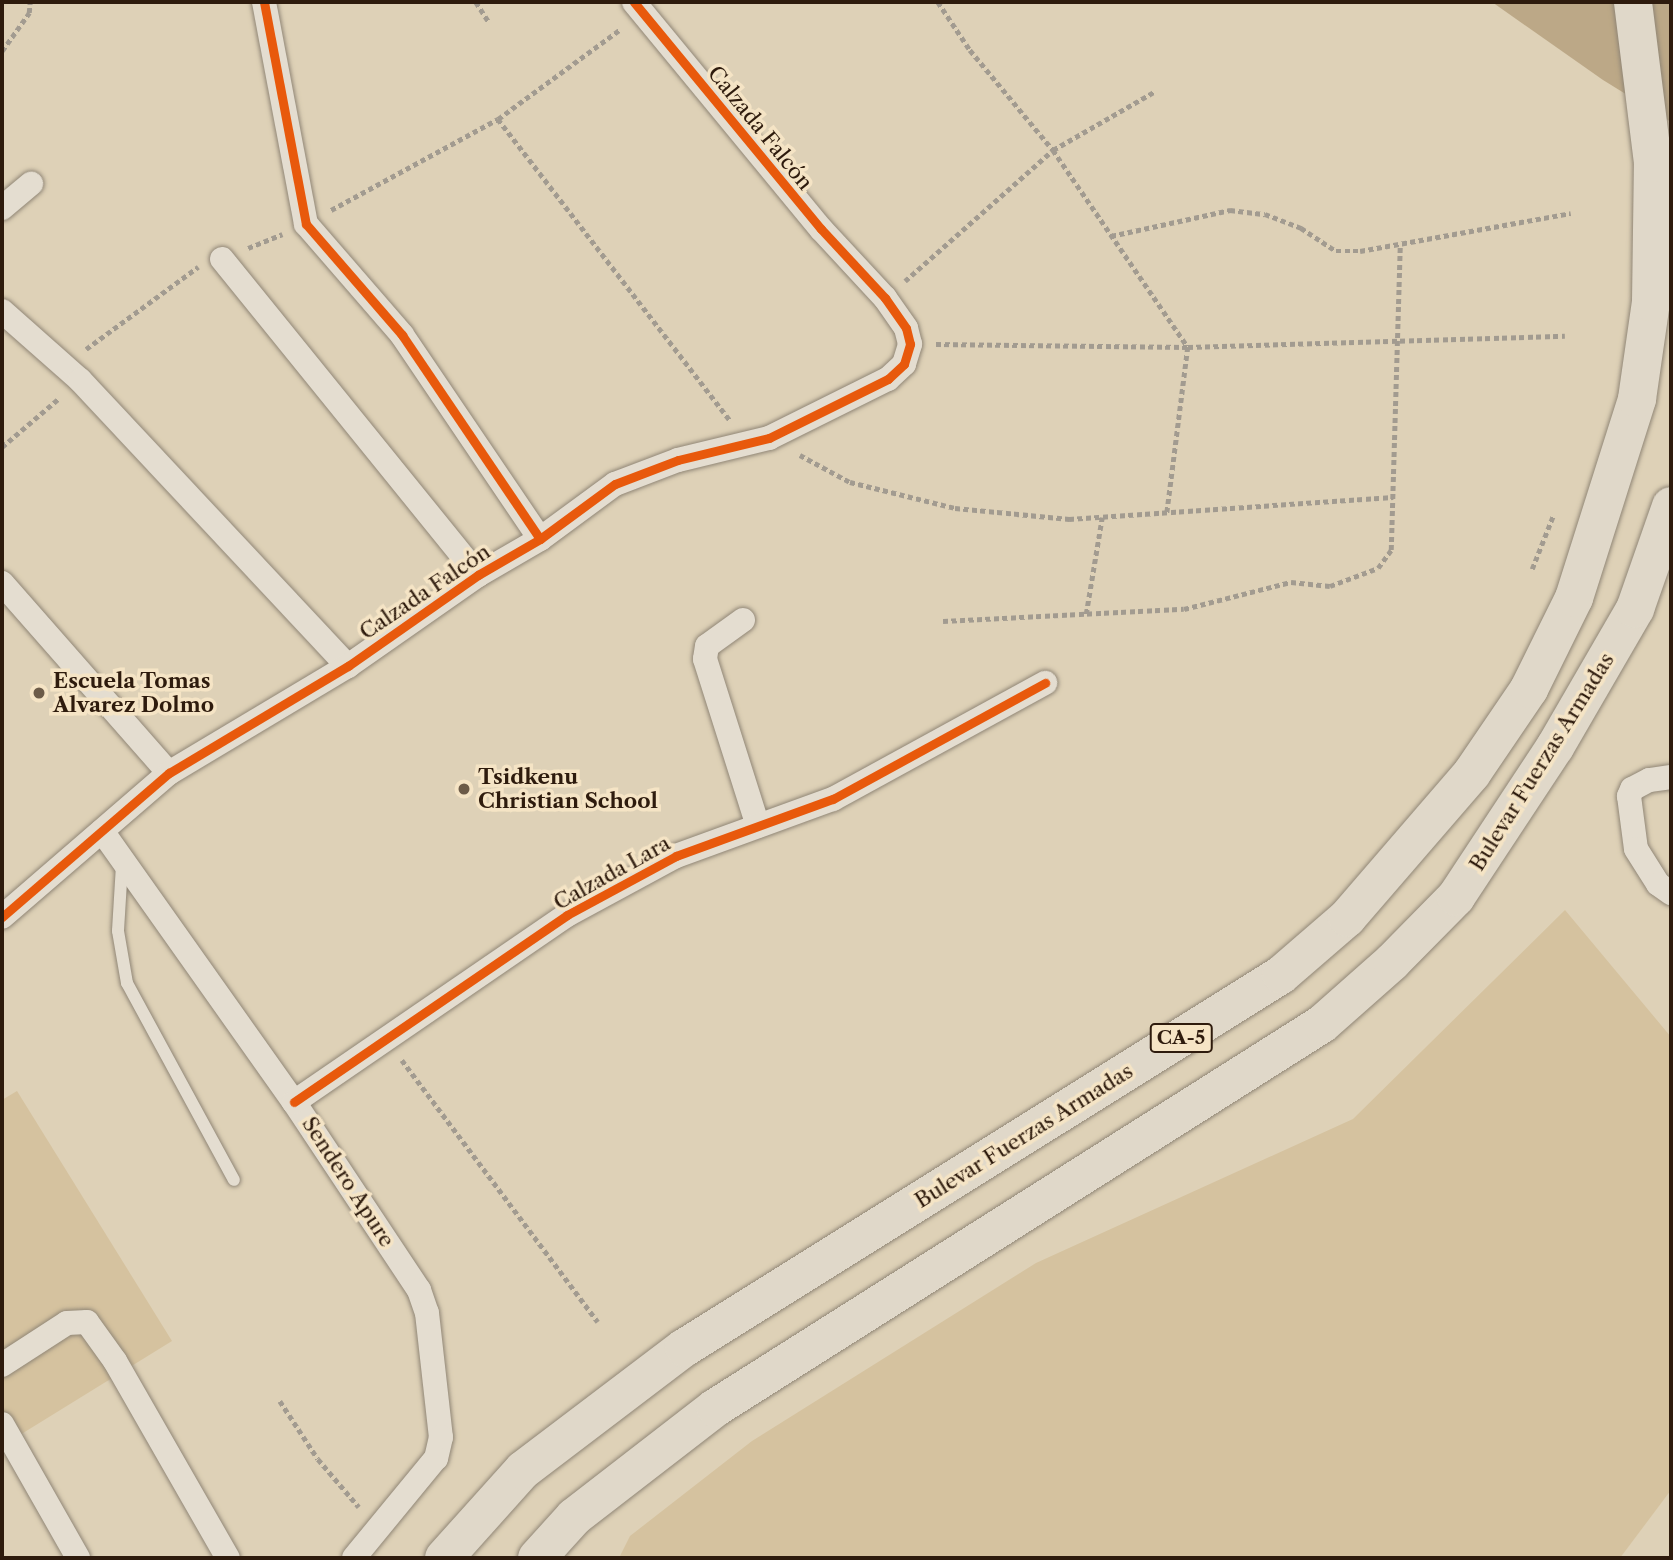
<!DOCTYPE html>
<meta charset="utf-8">
<style>
body{margin:0}
#map{position:relative;width:1673px;height:1560px;overflow:hidden;background:#ded1b7;font-family:"Libre Caslon Text",serif}
div>[style]{position:absolute}
.green>*{inset:0;background:#d5c29f}
.water>*{inset:0;background:#bca887}
.path>*{height:4.5px;margin-top:-2.25px;transform-origin:0;background:repeating-linear-gradient(90deg,#a29b90 0 5px,transparent 0 8.5px)}
.roads{filter:drop-shadow(0 0 2px #908676) drop-shadow(0 0 2px #908676)}
.lane>*{height:12px;margin:-6px;padding:0 6px;transform-origin:6px;border-radius:6px;background:#e4ddd0}
.street>*{height:24px;margin:-12px;padding:0 12px;transform-origin:12px;border-radius:12px;background:#e4ddd0}
.highway>*{height:38px;margin:-19px;padding:0 19px;transform-origin:19px;border-radius:19px;background:#e0d8c9}
.cycleway>*{height:9px;margin:-4.5px;padding:0 4.5px;transform-origin:4.5px;border-radius:4.5px;background:#e8590c}
.dots>*{width:19px;height:19px;translate:-50% -50%;box-sizing:border-box;border:4px solid #f5e4c5;border-radius:50%}
span{translate:-50% -50%;white-space:nowrap;text-align:center;line-height:1.15;-webkit-text-stroke:7px #f5e4c5;paint-order:stroke}
.shield-label span{padding:2px 5px;background:#f5e4c5;border:2px solid;border-radius:5px;-webkit-text-stroke-width:0}
.shield-label{font-size:19px;color:#2e1b0d;font-weight:700}
.street-label{font-size:21px;color:#2e1b0d}
.poi-label{font-size:21px;color:#2e1b0d;font-weight:700}
.left{translate:0 -50%;text-align:left}
.frame{position:absolute;inset:0;border:4px solid #2e1b0d;pointer-events:none}
</style>
<div id="map">
<div class="green">
<i style="clip-path:polygon(1565px 910px,1671px 1037px,1671px 1490px,1620px 1558px,619px 1558px,630px 1536px,752px 1441px,1036px 1263px,1353px 1119px)"></i>
<i style="clip-path:polygon(17px 1091px,172px 1341px,2px 1446px,2px 1100px)"></i>
</div>
<div class="water">
<i style="clip-path:polygon(1492px 2px,1671px 2px,1671px 122px,1603px 80px)"></i>
</div>
<div class="path">
<i style="left:476px;top:2px;width:24px;rotate:57deg"></i>
<i style="left:938px;top:2px;width:58px;rotate:56.3deg"></i>
<i style="left:970px;top:50px;width:130px;rotate:50.3deg"></i>
<i style="left:1053px;top:150px;width:239px;rotate:55.6deg"></i>
<i style="left:1188px;top:347px;width:377px;rotate:-1.7deg"></i>
<i style="left:2px;top:51px;width:47px;rotate:-54.6deg"></i>
<i style="left:29px;top:13px;width:11px;rotate:-85deg"></i>
<i style="left:498px;top:119px;width:380px;rotate:52.4deg"></i>
<i style="left:331px;top:210px;width:190px;rotate:-28.6deg"></i>
<i style="left:498px;top:119px;width:150px;rotate:-36.3deg"></i>
<i style="left:1111px;top:236px;width:122px;rotate:-12.3deg"></i>
<i style="left:1230px;top:210px;width:35px;rotate:7deg"></i>
<i style="left:1265px;top:214px;width:39px;rotate:21deg"></i>
<i style="left:1301px;top:228px;width:42px;rotate:33.3deg"></i>
<i style="left:1336px;top:251px;width:24px"></i>
<i style="left:1360px;top:251px;width:214px;rotate:-10.2deg"></i>
<i style="left:248px;top:248px;width:37px;rotate:-22deg"></i>
<i style="left:905px;top:281px;width:198px;rotate:-41.5deg"></i>
<i style="left:1053px;top:150px;width:116px;rotate:-29.9deg"></i>
<i style="left:936px;top:344px;width:252px;rotate:0.7deg"></i>
<i style="left:1188px;top:347px;width:167px;rotate:97.2deg"></i>
<i style="left:86px;top:349px;width:139px;rotate:-36.2deg"></i>
<i style="left:2px;top:447px;width:74px;rotate:-40.6deg"></i>
<i style="left:800px;top:455px;width:57px;rotate:28.4deg"></i>
<i style="left:850px;top:482px;width:108px;rotate:13.9deg"></i>
<i style="left:955px;top:508px;width:115px;rotate:5.5deg"></i>
<i style="left:1069px;top:519px;width:325px;rotate:-3.9deg"></i>
<i style="left:1532px;top:569px;width:57px;rotate:-68.4deg"></i>
<i style="left:1086px;top:614px;width:98px;rotate:-80.6deg"></i>
<i style="left:943px;top:621px;width:241px;rotate:-2.9deg"></i>
<i style="left:1184px;top:609px;width:110px;rotate:-14.2deg"></i>
<i style="left:1291px;top:582px;width:39px;rotate:6deg"></i>
<i style="left:1330px;top:586px;width:51px;rotate:-20.6deg"></i>
<i style="left:1378px;top:568px;width:22px;rotate:-54deg"></i>
<i style="left:1391px;top:550px;width:306px;rotate:-88.3deg"></i>
<i style="left:402px;top:1060px;width:327px;rotate:53.2deg"></i>
<i style="left:280px;top:1401px;width:69px;rotate:56.8deg"></i>
<i style="left:318px;top:1459px;width:63px;rotate:49.5deg"></i>
</div>
<div class="roads">
<div class="lane">
<i style="left:122px;top:865px;width:66px;rotate:93.5deg"></i>
<i style="left:118px;top:931px;width:53px;rotate:80.2deg"></i>
<i style="left:127px;top:983px;width:224px;rotate:61.5deg"></i>
</div>
<div class="street">
<i style="left:264px;top:2px;width:226px;rotate:79.3deg"></i>
<i style="left:306px;top:224px;width:147px;rotate:49.1deg"></i>
<i style="left:402px;top:335px;width:246px;rotate:55.9deg"></i>
<i style="left:2px;top:208px;width:38px;rotate:-40deg"></i>
<i style="left:222px;top:259px;width:407px;rotate:51deg"></i>
<i style="left:2px;top:311px;width:104px;rotate:41.5deg"></i>
<i style="left:80px;top:380px;width:392px;rotate:46.9deg"></i>
<i style="left:2px;top:583px;width:253px;rotate:48.7deg"></i>
<i style="left:743px;top:620px;width:44px;rotate:144.2deg"></i>
<i style="left:707px;top:646px;width:13px;rotate:99deg"></i>
<i style="left:705px;top:659px;width:175px;rotate:72.4deg"></i>
<i style="left:1671px;top:777px;width:22px;rotate:172deg"></i>
<i style="left:1649px;top:780px;width:19px;rotate:152deg"></i>
<i style="left:1632px;top:789px;width:8px;rotate:113deg"></i>
<i style="left:1629px;top:796px;width:53px;rotate:82.5deg"></i>
<i style="left:1636px;top:849px;width:41px;rotate:57.8deg"></i>
<i style="left:1658px;top:884px;width:16px;rotate:35deg"></i>
<i style="left:102px;top:831px;width:332px;rotate:54.7deg"></i>
<i style="left:294px;top:1102px;width:226px;rotate:56.4deg"></i>
<i style="left:419px;top:1290px;width:24px;rotate:71deg"></i>
<i style="left:427px;top:1313px;width:125px;rotate:83.6deg"></i>
<i style="left:441px;top:1437px;width:22px;rotate:103deg"></i>
<i style="left:436px;top:1458px;width:129px;rotate:129.4deg"></i>
<i style="left:2px;top:917px;width:221px;rotate:-40.8deg"></i>
<i style="left:169px;top:773px;width:209px;rotate:-30.9deg"></i>
<i style="left:348px;top:666px;width:159px;rotate:-35deg"></i>
<i style="left:478px;top:575px;width:72px;rotate:-30.1deg"></i>
<i style="left:540px;top:539px;width:93px;rotate:-36.3deg"></i>
<i style="left:615px;top:484px;width:67px;rotate:-20.9deg"></i>
<i style="left:678px;top:460px;width:94px;rotate:-13.6deg"></i>
<i style="left:769px;top:438px;width:133px;rotate:-26.4deg"></i>
<i style="left:888px;top:379px;width:22px;rotate:-43deg"></i>
<i style="left:904px;top:364px;width:21px;rotate:-73deg"></i>
<i style="left:910px;top:344px;width:16px;rotate:-104deg"></i>
<i style="left:906px;top:328px;width:37px;rotate:-125deg"></i>
<i style="left:885px;top:298px;width:94px;rotate:-132.8deg"></i>
<i style="left:821px;top:229px;width:294px;rotate:-129.5deg"></i>
<i style="left:294px;top:1102px;width:331px;rotate:-34.4deg"></i>
<i style="left:567px;top:915px;width:124px;rotate:-28.4deg"></i>
<i style="left:676px;top:856px;width:167px;rotate:-20deg"></i>
<i style="left:833px;top:799px;width:242px;rotate:-28.7deg"></i>
<i style="left:2px;top:1365px;width:77px;rotate:-32.9deg"></i>
<i style="left:67px;top:1323px;width:20px;rotate:-3deg"></i>
<i style="left:87px;top:1322px;width:48px;rotate:54.3deg"></i>
<i style="left:115px;top:1361px;width:227px;rotate:60.2deg"></i>
<i style="left:2px;top:1424px;width:154px;rotate:60.4deg"></i>
</div>
<div class="highway">
<i style="left:444px;top:1558px;width:118px;rotate:-48.1deg"></i>
<i style="left:523px;top:1470px;width:202px;rotate:-37.2deg"></i>
<i style="left:684px;top:1348px;width:704px;rotate:-32deg"></i>
<i style="left:1281px;top:975px;width:87px;rotate:-40.8deg"></i>
<i style="left:1347px;top:918px;width:191px;rotate:-49.2deg"></i>
<i style="left:1472px;top:773px;width:102px;rotate:-55.8deg"></i>
<i style="left:1529px;top:689px;width:102px;rotate:-63.7deg"></i>
<i style="left:1574px;top:598px;width:209px;rotate:-72.4deg"></i>
<i style="left:1637px;top:399px;width:98px;rotate:-81.8deg"></i>
<i style="left:1651px;top:302px;width:139px;rotate:-89.2deg"></i>
<i style="left:1653px;top:163px;width:162px;rotate:-97.1deg"></i>
<i style="left:537px;top:1558px;width:55px;rotate:-47.9deg"></i>
<i style="left:574px;top:1517px;width:178px;rotate:-37.7deg"></i>
<i style="left:715px;top:1408px;width:718px;rotate:-32.32deg"></i>
<i style="left:1322px;top:1024px;width:94px;rotate:-41.5deg"></i>
<i style="left:1392px;top:962px;width:91px;rotate:-45.4deg"></i>
<i style="left:1456px;top:897px;width:180px;rotate:-56.6deg"></i>
<i style="left:1555px;top:747px;width:160px;rotate:-59.9deg"></i>
<i style="left:1635px;top:609px;width:109px;rotate:-70.7deg"></i>
</div>
</div>
<div class="cycleway">
<i style="left:264px;top:2px;width:226px;rotate:79.3deg"></i>
<i style="left:306px;top:224px;width:147px;rotate:49.1deg"></i>
<i style="left:402px;top:335px;width:246px;rotate:55.9deg"></i>
<i style="left:2px;top:917px;width:221px;rotate:-40.8deg"></i>
<i style="left:169px;top:773px;width:209px;rotate:-30.9deg"></i>
<i style="left:348px;top:666px;width:159px;rotate:-35deg"></i>
<i style="left:478px;top:575px;width:72px;rotate:-30.1deg"></i>
<i style="left:540px;top:539px;width:93px;rotate:-36.3deg"></i>
<i style="left:615px;top:484px;width:67px;rotate:-20.9deg"></i>
<i style="left:678px;top:460px;width:94px;rotate:-13.6deg"></i>
<i style="left:769px;top:438px;width:133px;rotate:-26.4deg"></i>
<i style="left:888px;top:379px;width:22px;rotate:-43deg"></i>
<i style="left:904px;top:364px;width:21px;rotate:-73deg"></i>
<i style="left:910px;top:344px;width:16px;rotate:-104deg"></i>
<i style="left:906px;top:328px;width:37px;rotate:-125deg"></i>
<i style="left:885px;top:298px;width:94px;rotate:-132.8deg"></i>
<i style="left:821px;top:229px;width:294px;rotate:-129.5deg"></i>
<i style="left:294px;top:1102px;width:331px;rotate:-34.4deg"></i>
<i style="left:567px;top:915px;width:124px;rotate:-28.4deg"></i>
<i style="left:676px;top:856px;width:167px;rotate:-20deg"></i>
<i style="left:833px;top:799px;width:242px;rotate:-28.7deg"></i>
</div>
<div class="dots">
<i style="left:39px;top:693px;background:#6c5b48"></i>
<i style="left:464px;top:789px;background:#6c5b48"></i>
</div>
<div class="shield-label">
<span style="left:1181px;top:1038px">CA-5</span>
</div>
<div class="street-label">
<span style="left:760px;top:128px;rotate:51deg">Calzada Falcón</span>
<span style="left:425px;top:592px;rotate:-34deg">Calzada Falcón</span>
<span style="left:1542px;top:762px;rotate:-58deg">Bulevar Fuerzas Armadas</span>
<span style="left:612px;top:873px;rotate:-29deg">Calzada Lara</span>
<span style="left:1024px;top:1136px;rotate:-32deg">Bulevar Fuerzas Armadas</span>
<span style="left:348px;top:1182px;rotate:57deg">Sendero Apure</span>
</div>
<div class="poi-label">
<span class="left" style="left:53px;top:693px">Escuela Tomas<br>Alvarez Dolmo</span>
<span class="left" style="left:478px;top:789px">Tsidkenu<br>Christian School</span>
</div>
<div class="frame"></div>
</div>
